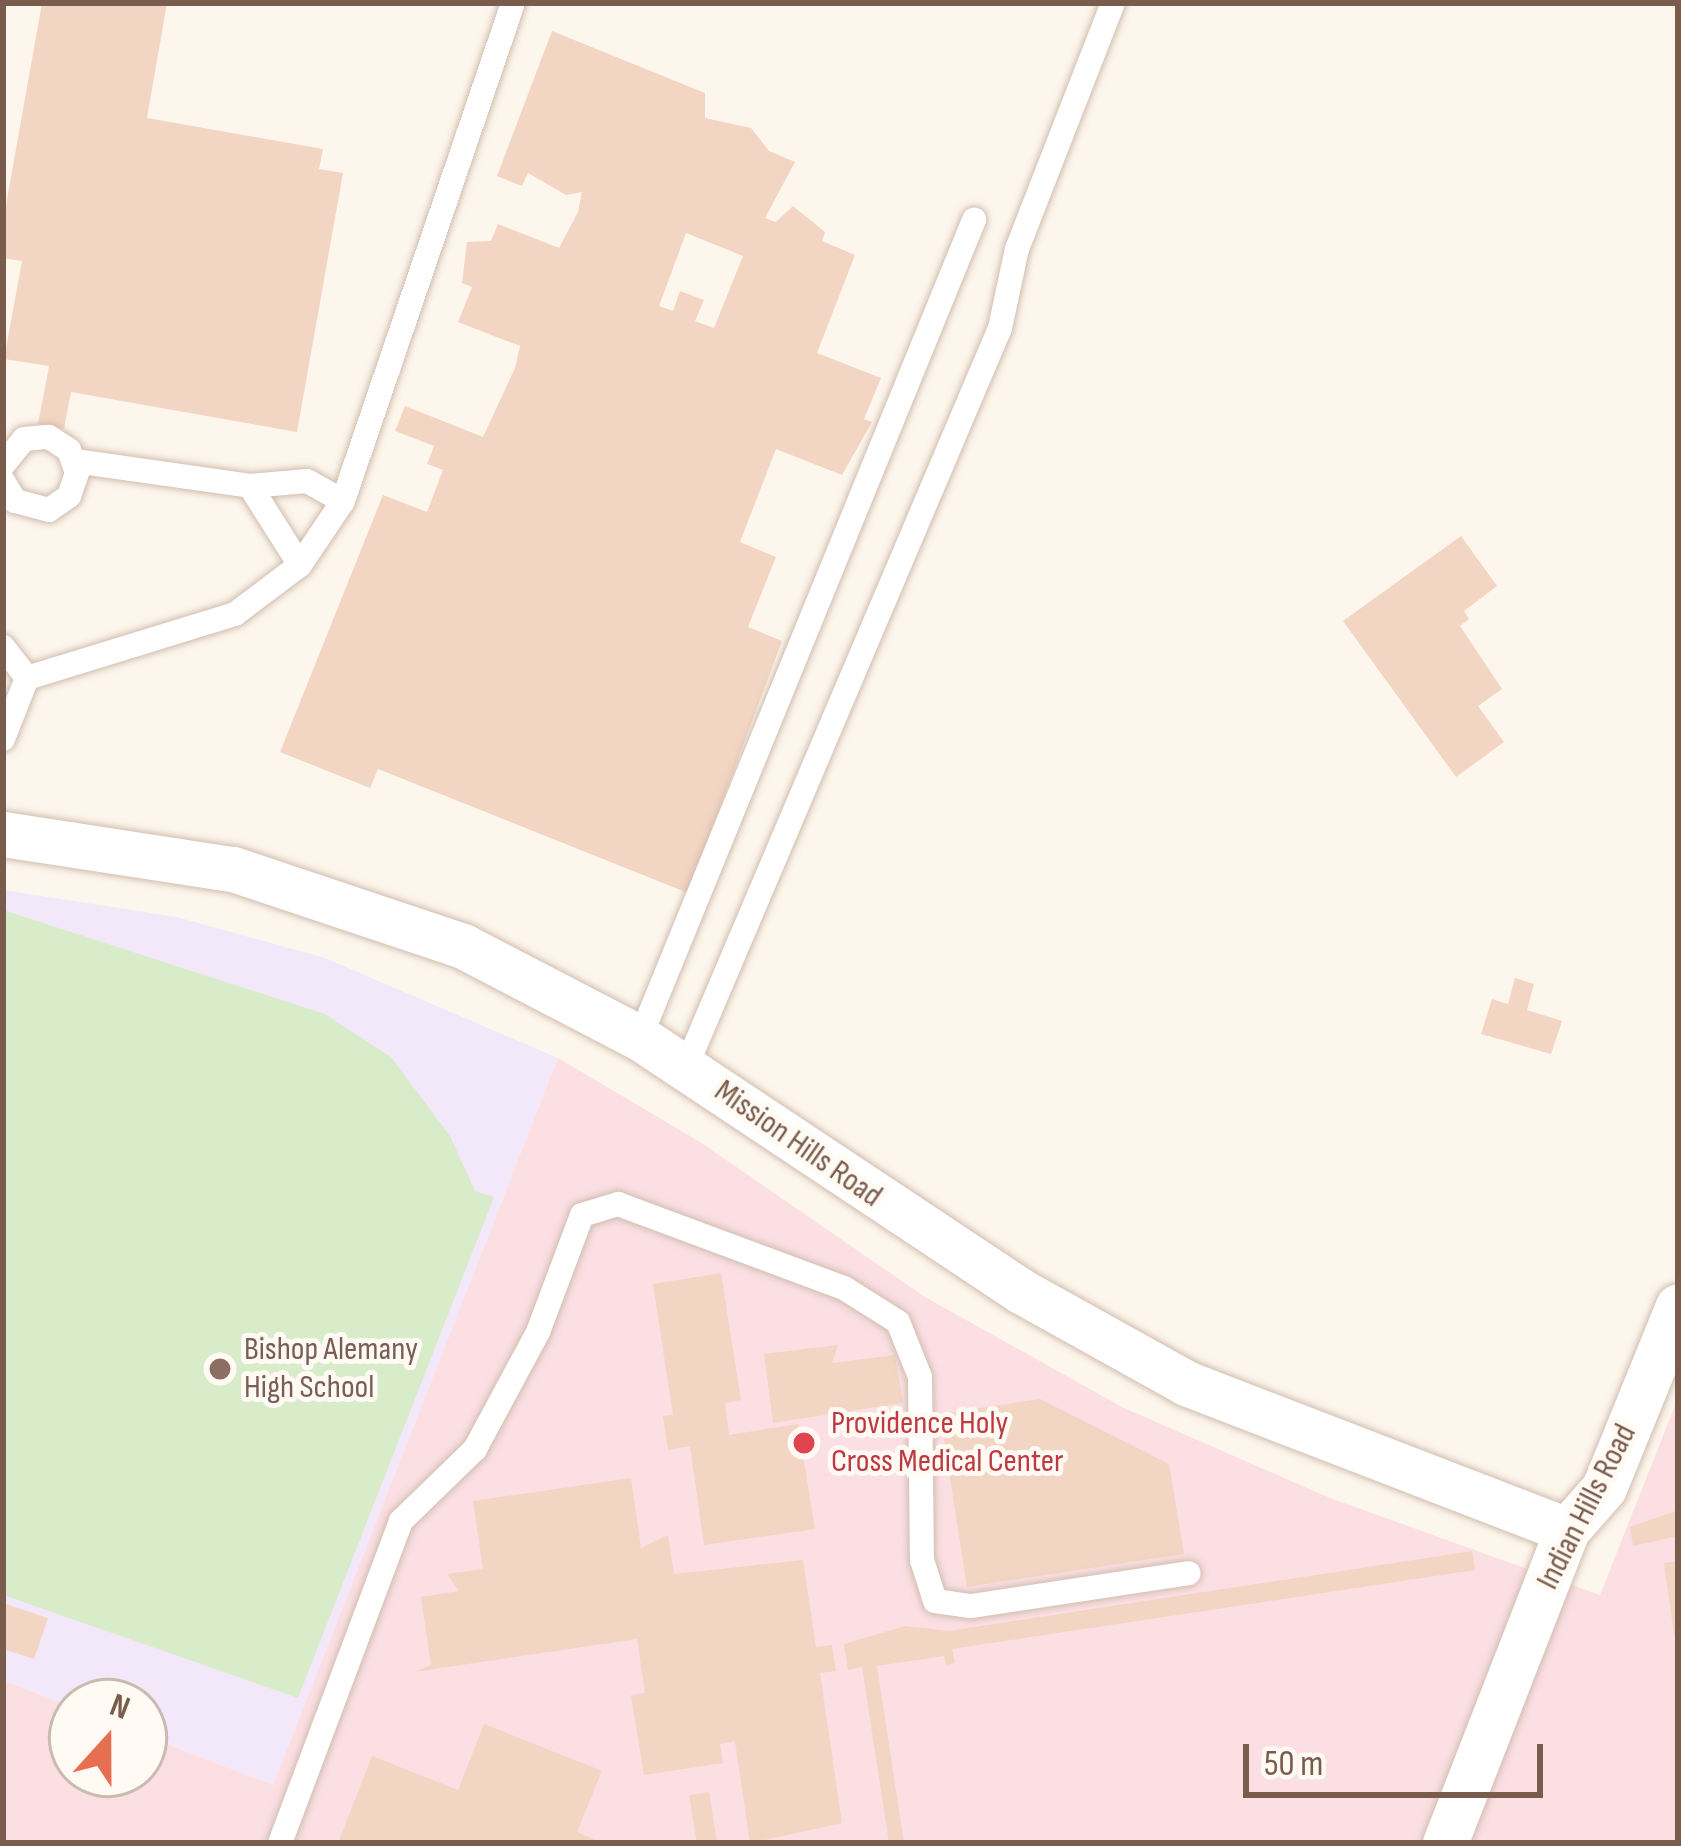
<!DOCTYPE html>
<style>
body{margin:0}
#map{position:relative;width:1681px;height:1846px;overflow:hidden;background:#fdf6ec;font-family:"Sofia Sans Condensed",sans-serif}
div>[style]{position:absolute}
.education>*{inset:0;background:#f3e8fa}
.medical>*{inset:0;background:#fbdfe3}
.green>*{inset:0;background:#d8ecc9}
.building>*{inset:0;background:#f3d5c3;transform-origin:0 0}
.roads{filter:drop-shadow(0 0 3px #d1beb0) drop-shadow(0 0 3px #d1beb0)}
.lane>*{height:24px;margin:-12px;padding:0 12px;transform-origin:12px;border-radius:12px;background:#fff}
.street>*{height:45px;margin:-22.5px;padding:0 22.5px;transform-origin:22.5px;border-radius:22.5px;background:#fff}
.dots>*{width:33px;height:33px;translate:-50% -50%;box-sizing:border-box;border:6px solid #fffaf3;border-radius:50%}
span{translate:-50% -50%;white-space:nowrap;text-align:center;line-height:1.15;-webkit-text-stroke:10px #fffaf3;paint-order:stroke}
.street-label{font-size:33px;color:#7a5c4d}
.education-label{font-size:33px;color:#785e54}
.left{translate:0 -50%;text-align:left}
.health-label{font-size:33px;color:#be3a42}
.frame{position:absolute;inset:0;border:6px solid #7a5c4d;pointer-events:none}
.north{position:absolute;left:48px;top:1678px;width:120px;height:120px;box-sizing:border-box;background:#fffaf3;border:3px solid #cabbb1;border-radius:50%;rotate:21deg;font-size:33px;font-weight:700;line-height:48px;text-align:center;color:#7a5c4d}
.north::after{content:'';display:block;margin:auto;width:42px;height:54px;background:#e76f51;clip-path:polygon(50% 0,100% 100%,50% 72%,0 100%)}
.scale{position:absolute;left:1243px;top:1744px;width:300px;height:54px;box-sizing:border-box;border:6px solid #7a5c4d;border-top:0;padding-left:15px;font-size:36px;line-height:42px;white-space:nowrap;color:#7a5c4d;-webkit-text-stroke:9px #fffaf3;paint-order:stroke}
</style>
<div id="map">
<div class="education">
<i style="clip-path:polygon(3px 890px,177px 917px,325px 958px,558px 1058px,273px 1785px,144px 1735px,144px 1702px,72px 1707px,3px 1680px)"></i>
</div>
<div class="medical">
<i style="clip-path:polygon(558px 1058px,700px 1142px,925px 1297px,1122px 1407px,1330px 1498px,1600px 1595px,1678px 1398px,1678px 1843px,3px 1843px,3px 1680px,72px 1707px,72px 1774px,144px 1774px,144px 1735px,273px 1785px)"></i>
</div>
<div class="green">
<i style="clip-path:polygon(3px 910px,325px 1014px,391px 1057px,450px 1136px,475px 1191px,494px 1197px,298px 1698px,3px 1595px)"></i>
</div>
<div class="building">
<i style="clip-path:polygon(42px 3px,167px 3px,147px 118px,323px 149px,319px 169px,343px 173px,297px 432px,71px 392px,64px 429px,38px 424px,49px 366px,4px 359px,22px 261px,3px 258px,3px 222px)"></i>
<i style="clip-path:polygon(evenodd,552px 31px,705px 93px,705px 118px,751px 128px,769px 151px,795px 162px,765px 218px,776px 222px,793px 206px,825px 232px,822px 241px,855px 255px,817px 353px,881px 378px,864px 419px,872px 422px,842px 475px,776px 449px,740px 542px,776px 557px,748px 627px,782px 641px,688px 893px,378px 769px,370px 788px,280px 752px,383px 495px,427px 512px,443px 470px,427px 464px,434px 446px,395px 431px,405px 406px,483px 437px,515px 368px,520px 346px,458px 322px,472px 287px,462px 283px,467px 242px,491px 241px,498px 224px,559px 248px,578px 212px,582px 192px,566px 195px,528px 173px,522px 186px,497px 176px,552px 31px,686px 233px,743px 256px,714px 328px,695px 321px,704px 300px,680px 291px,673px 311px,659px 306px,686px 233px)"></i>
<i style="clip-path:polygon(1461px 536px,1497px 586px,1464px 611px,1469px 619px,1460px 626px,1502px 689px,1478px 706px,1504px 742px,1456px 777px,1343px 621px)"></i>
<i style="clip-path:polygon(1515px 978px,1534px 984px,1527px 1010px,1562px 1021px,1551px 1054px,1481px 1034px,1492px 999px,1508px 1004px)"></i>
<i style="clip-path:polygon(721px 1273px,741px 1400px,725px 1403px,729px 1435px,798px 1424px,815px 1529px,704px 1545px,690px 1446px,668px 1450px,663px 1416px,673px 1415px,653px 1284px)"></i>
<i style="clip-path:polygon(838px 1345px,832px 1363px,895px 1355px,903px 1403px,773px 1423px,764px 1354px)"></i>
<i style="clip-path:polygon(1040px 1399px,1169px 1464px,1184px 1554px,967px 1587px,940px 1414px)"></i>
<i style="clip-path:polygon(631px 1478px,641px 1548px,668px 1535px,674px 1574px,803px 1560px,816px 1647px,832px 1645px,836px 1671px,820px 1673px,842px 1823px,750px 1843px,735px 1741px,720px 1744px,723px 1763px,644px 1775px,631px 1695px,645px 1693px,637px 1639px,414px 1672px,431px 1665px,421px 1597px,459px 1591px,447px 1574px,483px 1569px,473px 1501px)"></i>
<i style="clip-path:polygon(1678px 1510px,1678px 1536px,1633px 1546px,1630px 1527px)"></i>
<i style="clip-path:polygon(1472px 1551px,1475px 1570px,952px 1649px,955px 1663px,946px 1665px,944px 1656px,877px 1666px,904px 1843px,889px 1843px,862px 1667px,848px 1670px,844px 1644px,905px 1626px,949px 1631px)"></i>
<i style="clip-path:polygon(1678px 1561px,1678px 1640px,1675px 1641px,1664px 1563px)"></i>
<i style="clip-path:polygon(3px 1603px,48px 1618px,34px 1659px,3px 1649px)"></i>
<i style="clip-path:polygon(484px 1724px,602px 1771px,577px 1832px,603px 1843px,338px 1843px,372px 1756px,458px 1790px)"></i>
<i style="left:709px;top:1792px;width:52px;height:20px;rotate:81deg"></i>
</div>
<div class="roads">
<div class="lane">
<i style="left:75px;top:461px;width:177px;rotate:8.1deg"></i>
<i style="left:250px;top:486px;width:57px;rotate:-5deg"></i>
<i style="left:307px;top:481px;width:41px;rotate:29.1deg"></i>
<i style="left:3px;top:465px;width:33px;rotate:-51deg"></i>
<i style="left:24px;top:439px;width:25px;rotate:-5deg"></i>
<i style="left:49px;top:437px;width:24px;rotate:33deg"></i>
<i style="left:69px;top:450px;width:24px;rotate:71deg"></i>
<i style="left:77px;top:473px;width:24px;rotate:109deg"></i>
<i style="left:69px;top:496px;width:24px;rotate:145deg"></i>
<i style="left:49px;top:510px;width:35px;rotate:-165deg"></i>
<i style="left:15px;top:501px;width:23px;rotate:-121deg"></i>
<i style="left:250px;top:486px;width:93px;rotate:57.7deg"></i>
<i style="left:3px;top:647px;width:39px;rotate:52deg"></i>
<i style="left:27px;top:678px;width:218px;rotate:-17.1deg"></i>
<i style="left:235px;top:614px;width:81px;rotate:-37deg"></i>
<i style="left:300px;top:565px;width:77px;rotate:-56.1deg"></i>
<i style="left:343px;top:501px;width:526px;rotate:-71.15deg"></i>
<i style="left:3px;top:739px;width:66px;rotate:-68.5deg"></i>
<i style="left:640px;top:1038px;width:884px;rotate:-67.79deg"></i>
<i style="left:686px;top:1067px;width:803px;rotate:-66.98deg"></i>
<i style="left:1000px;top:328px;width:81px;rotate:-77.9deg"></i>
<i style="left:1017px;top:249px;width:264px;rotate:-68.7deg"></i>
<i style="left:280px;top:1843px;width:344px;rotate:-69.4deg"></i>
<i style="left:401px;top:1521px;width:103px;rotate:-44.2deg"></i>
<i style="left:475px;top:1449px;width:133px;rotate:-61.7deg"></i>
<i style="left:538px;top:1332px;width:125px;rotate:-69.4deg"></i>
<i style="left:582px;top:1215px;width:38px;rotate:-17deg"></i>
<i style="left:618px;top:1204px;width:241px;rotate:20.4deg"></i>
<i style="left:844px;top:1288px;width:64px;rotate:32.2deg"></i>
<i style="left:898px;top:1322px;width:59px;rotate:68.2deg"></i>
<i style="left:920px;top:1377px;width:183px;rotate:89.4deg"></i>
<i style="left:922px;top:1560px;width:43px;rotate:72.4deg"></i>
<i style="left:935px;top:1601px;width:36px;rotate:8deg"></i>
<i style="left:971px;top:1606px;width:220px;rotate:-8.6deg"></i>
</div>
<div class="street">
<i style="left:3px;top:834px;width:233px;rotate:8.7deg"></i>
<i style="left:233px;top:869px;width:243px;rotate:18.5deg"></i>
<i style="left:463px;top:946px;width:199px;rotate:27.5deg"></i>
<i style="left:640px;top:1038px;width:457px;rotate:33.6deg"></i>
<i style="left:1021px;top:1291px;width:189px;rotate:29.1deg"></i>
<i style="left:1186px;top:1383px;width:408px;rotate:21.1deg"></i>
<i style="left:1445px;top:1843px;width:336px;rotate:-68.7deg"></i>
<i style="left:1567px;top:1530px;width:56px;rotate:-48.6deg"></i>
<i style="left:1604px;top:1488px;width:196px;rotate:-67.9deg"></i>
</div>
</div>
<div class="dots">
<i style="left:220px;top:1369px;background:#8d6e63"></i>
<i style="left:804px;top:1443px;background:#e0444e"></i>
</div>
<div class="street-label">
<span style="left:798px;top:1144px;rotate:35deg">Mission Hills Road</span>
<span style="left:1587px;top:1507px;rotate:-63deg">Indian Hills Road</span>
</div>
<div class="education-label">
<span class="left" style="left:244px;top:1369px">Bishop Alemany<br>High School</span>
</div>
<div class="health-label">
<span class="left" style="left:831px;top:1443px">Providence Holy<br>Cross Medical Center</span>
</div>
<div class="frame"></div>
<div class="north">N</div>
<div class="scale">50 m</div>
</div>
